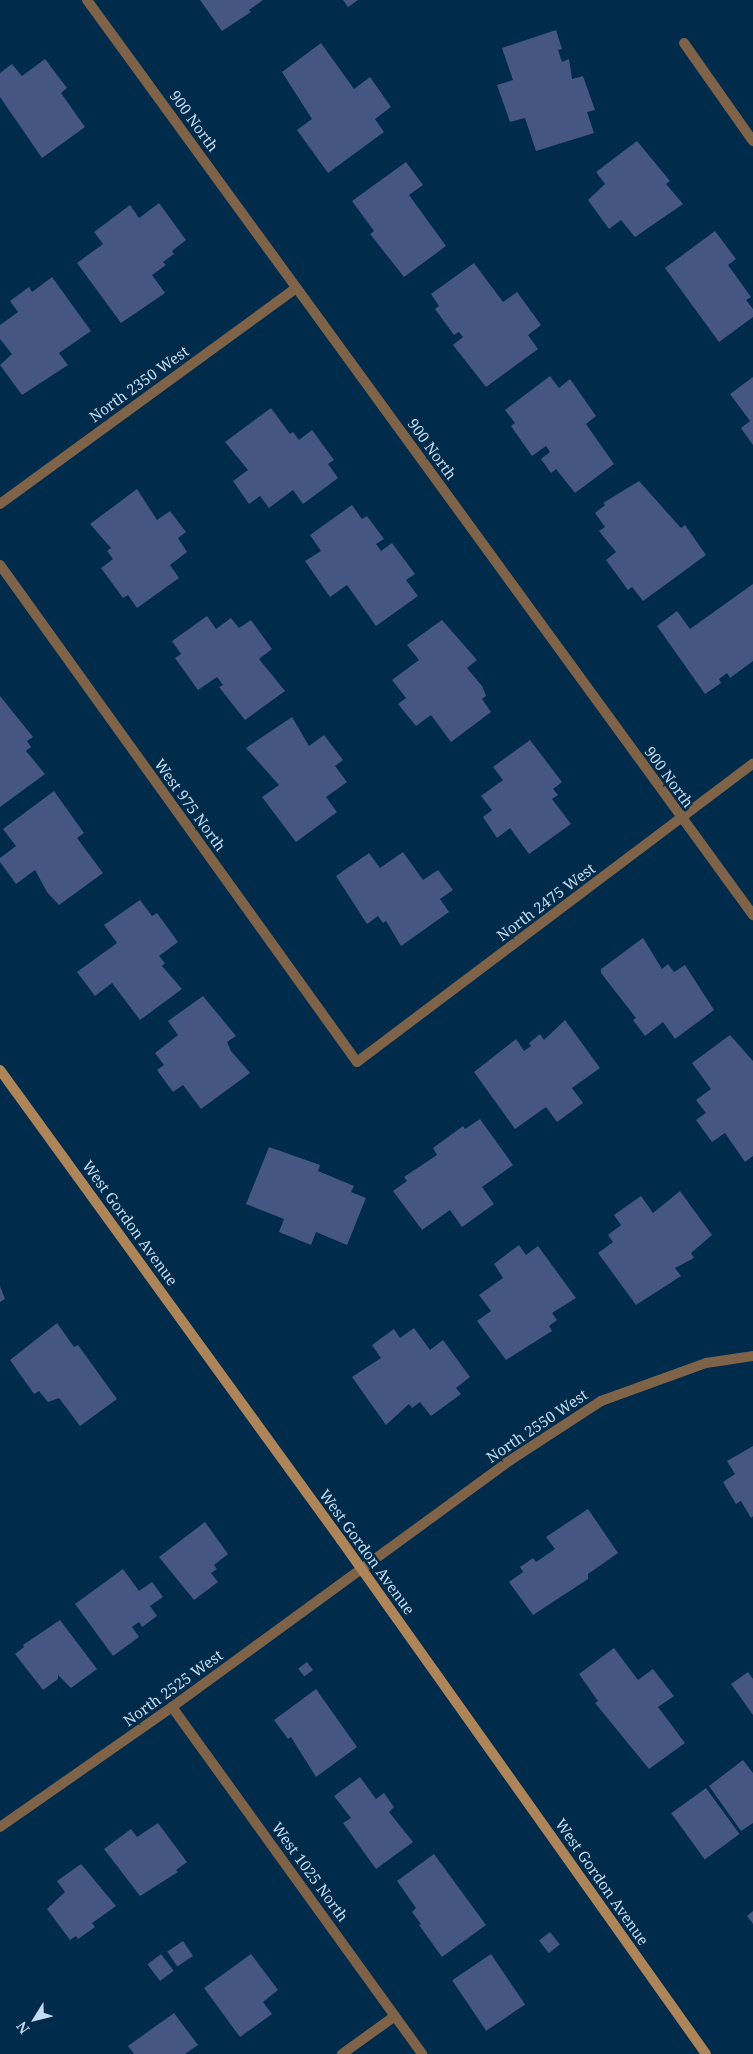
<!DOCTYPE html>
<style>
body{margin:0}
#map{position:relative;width:753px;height:2054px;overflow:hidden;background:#002b4b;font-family:"Noto Serif",serif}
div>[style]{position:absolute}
.building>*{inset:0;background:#445681;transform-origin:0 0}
.street>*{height:10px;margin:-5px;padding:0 5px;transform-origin:5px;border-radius:5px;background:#7e6349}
.secondary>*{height:10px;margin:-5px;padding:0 5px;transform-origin:5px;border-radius:5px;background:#ae8459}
span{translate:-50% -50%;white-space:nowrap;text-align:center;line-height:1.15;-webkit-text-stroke:5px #002b4b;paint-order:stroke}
.street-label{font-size:15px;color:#c5dcf0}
.north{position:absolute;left:10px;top:1994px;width:50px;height:50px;-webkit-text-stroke:4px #002b4b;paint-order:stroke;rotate:234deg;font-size:14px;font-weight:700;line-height:20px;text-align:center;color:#c5dcf0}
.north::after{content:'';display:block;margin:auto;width:18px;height:22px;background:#c5dcf0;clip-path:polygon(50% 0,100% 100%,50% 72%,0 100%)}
</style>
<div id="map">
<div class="building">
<i style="clip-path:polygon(200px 0,263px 0,249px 10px,251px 12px,222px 31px)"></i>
<i style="clip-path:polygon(343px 0,358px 0,348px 7px)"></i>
<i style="clip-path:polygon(556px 30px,562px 49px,558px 50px,562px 62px,569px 59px,572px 79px,583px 76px,595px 110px,587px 112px,594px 133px,536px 151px,525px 118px,510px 122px,497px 85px,513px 80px,502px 48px)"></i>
<i style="clip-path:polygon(321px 43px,354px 89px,370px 77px,391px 107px,375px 119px,384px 132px,328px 173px,297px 130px,312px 119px,282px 72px)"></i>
<i style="clip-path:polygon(45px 59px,67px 88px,61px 93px,85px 127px,42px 158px,0 97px,0 73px,12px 64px,22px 76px)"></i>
<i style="clip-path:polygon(637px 141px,670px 181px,666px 184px,683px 204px,635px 237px,621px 220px,609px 229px,588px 200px,605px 184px,596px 172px)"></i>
<i style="clip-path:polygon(406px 162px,423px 185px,409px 195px,446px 246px,404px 277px,370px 234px,374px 231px,352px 201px)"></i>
<i style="clip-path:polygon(159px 203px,186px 240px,172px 251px,174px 254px,163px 262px,166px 265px,152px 275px,165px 293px,121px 323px,77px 263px,103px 244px,94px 232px,130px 205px,139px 218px)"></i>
<i style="clip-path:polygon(715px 231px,736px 259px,728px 265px,751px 297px,746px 300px,753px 309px,753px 317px,719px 342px,665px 268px)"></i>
<i style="clip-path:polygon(474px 263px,503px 302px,517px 292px,541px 325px,528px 335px,538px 349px,486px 387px,453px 345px,463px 337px,459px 332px,454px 335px,435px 309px,439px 306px,431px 294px)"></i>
<i style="clip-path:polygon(52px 277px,91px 331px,59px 353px,68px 365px,22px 395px,0 365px,12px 354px,0 339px,0 325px,18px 312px,10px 301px,29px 287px,32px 292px)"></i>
<i style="clip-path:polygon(550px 376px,559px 388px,570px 379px,596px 416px,586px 424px,614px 464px,575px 493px,556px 469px,551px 473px,541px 459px,550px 452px,546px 446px,532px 456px,511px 426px,515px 423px,505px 410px)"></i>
<i style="clip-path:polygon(753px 377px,753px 445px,741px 428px,750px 421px,730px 394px)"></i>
<i style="clip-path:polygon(271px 408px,290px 434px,293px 432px,299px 440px,312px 430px,334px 460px,328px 464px,338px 478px,303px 504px,293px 490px,269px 508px,260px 496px,249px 504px,233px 481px,248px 470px,225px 442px)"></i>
<i style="clip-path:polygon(639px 481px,681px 528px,685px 525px,706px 555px,643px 601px,632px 587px,628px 590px,606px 560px,616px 552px,599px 531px,605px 527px,595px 513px,605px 505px,603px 503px)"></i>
<i style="clip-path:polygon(137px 489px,157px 520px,170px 511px,186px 532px,178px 538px,187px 552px,170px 565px,179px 578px,137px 608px,128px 595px,123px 598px,101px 568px,113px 559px,107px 551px,111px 548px,90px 524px)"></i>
<i style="clip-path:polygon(352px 505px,362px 519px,367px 516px,384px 539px,376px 544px,381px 551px,392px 543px,415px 574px,406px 580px,418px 596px,376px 626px,347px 585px,330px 597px,305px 561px,321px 551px,310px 535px)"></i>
<i style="clip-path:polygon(753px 584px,753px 661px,730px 678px,727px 673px,719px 679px,721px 683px,705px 694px,657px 626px,677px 611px,690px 629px)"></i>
<i style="clip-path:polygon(207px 616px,216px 629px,231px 618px,239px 628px,251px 620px,272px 649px,259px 659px,285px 691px,245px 720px,219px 687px,223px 685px,217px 677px,198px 690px,175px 658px,181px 654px,172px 641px)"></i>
<i style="clip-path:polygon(442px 620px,477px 660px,467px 668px,482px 686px,486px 696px,482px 699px,491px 712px,451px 742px,431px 715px,416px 726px,398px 704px,406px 698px,392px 680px,419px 660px,407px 645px)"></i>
<i style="clip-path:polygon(0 696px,33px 737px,27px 741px,31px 747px,26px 751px,45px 774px,0 807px)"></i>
<i style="clip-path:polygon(292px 717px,309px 746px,324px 735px,343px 760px,335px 766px,347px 782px,326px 797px,337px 812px,296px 842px,262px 797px,279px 785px,246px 748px)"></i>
<i style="clip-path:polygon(530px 740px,562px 782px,553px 789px,558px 795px,552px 799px,571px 824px,529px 854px,510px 828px,497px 838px,483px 817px,492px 810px,481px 796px,503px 780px,493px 767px)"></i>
<i style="clip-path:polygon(54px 791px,84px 833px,77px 838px,103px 873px,59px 905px,47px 892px,35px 870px,16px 884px,0 862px,0 858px,16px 846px,3px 829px)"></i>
<i style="clip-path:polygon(403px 852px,423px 880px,438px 870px,453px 890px,440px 899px,449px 912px,401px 946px,386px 921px,383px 923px,378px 916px,367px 924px,336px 876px,369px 853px,380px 868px)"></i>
<i style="clip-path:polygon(140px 900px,152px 916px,157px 913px,178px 942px,159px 956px,165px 963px,162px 966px,182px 989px,140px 1020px,112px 983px,95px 996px,77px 972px,117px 943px,104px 925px)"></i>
<i style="clip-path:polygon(643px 938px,662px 969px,668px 964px,674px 972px,685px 965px,714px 1010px,675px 1039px,663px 1022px,645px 1036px,633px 1020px,636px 1018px,601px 973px,601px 969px)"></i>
<i style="clip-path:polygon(203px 996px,236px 1036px,227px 1042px,231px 1051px,250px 1073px,201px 1109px,183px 1085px,173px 1092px,157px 1070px,164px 1065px,155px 1053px,178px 1035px,168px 1021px)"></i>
<i style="clip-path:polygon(565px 1020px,600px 1068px,572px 1088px,583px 1103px,557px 1122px,546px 1107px,515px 1129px,474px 1072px,516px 1039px,524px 1051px,531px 1046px,529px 1043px,540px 1034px,544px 1040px)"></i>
<i style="clip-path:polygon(730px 1035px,753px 1061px,753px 1156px,745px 1162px,725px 1133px,712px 1142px,696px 1120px,706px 1113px,696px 1100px,711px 1089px,692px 1063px)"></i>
<i style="clip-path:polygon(480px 1119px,513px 1165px,482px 1187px,494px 1204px,462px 1227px,450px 1210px,422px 1230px,393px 1191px,407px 1181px,404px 1177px,437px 1155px,433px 1148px,463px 1126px,465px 1129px)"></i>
<i style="clip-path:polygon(269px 1147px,320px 1165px,318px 1171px,354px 1186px,351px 1192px,366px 1198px,347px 1245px,316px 1232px,311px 1245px,279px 1232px,284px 1219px,246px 1204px)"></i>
<i style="clip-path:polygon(680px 1191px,712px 1235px,691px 1253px,694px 1258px,675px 1268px,681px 1276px,636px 1305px,598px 1253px,613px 1242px,608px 1235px,621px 1225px,614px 1215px,641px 1196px,653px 1213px)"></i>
<i style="clip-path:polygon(519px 1245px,526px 1255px,538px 1246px,576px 1298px,552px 1313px,557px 1320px,549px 1326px,552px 1331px,506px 1360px,477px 1321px,491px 1311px,479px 1295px,503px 1278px,494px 1264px)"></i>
<i style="clip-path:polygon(0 1286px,5px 1299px,0 1302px)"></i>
<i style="clip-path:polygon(57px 1323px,74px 1347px,78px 1345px,117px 1399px,80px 1426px,59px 1398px,48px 1402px,39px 1391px,34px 1394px,10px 1360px)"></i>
<i style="clip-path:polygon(414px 1328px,430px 1350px,443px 1340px,470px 1377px,456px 1388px,461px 1394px,431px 1416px,420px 1402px,412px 1408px,409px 1404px,386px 1425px,352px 1377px,381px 1358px,372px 1345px,394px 1329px,400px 1338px)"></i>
<i style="clip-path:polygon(753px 1446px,753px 1516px,751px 1518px,741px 1501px,736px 1504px,723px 1482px,735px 1474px,727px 1461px)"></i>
<i style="clip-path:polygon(588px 1509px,618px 1553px,588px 1574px,588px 1579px,533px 1615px,509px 1582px,523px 1572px,520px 1567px,533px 1558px,536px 1562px,555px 1549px,546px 1537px)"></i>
<i style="clip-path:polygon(205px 1522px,228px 1554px,214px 1565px,217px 1569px,211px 1573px,218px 1582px,194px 1600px,159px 1557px)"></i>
<i style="clip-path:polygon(123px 1569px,139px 1591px,152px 1582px,163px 1597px,150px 1606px,157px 1616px,142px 1627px,139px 1622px,132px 1627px,139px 1637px,113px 1656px,75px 1604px)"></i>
<i style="clip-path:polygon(60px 1620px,97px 1669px,71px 1688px,58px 1675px,58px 1679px,43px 1690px,15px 1654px,24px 1647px,23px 1645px)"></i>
<i style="clip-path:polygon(614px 1648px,638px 1680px,653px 1669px,674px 1696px,658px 1707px,685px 1743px,649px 1769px,595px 1703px,598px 1701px,579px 1674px)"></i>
<i style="left:307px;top:1662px;width:10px;height:11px;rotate:53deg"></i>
<i style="clip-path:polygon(748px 1672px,753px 1679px,753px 1715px,731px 1684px)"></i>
<i style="clip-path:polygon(316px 1689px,357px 1747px,316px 1777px,291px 1737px,288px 1739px,274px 1720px)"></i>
<i style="clip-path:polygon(743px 1760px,753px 1773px,753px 1823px,741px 1831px,709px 1786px)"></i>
<i style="clip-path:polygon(360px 1777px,376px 1799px,384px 1793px,394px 1807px,389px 1812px,413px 1842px,376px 1869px,343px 1823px,351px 1818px,334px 1796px)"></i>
<i style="left:706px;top:1788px;width:57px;height:43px;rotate:54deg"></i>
<i style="clip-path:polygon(158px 1823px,187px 1862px,176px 1870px,178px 1872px,140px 1896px,104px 1849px,131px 1829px,137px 1837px)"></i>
<i style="clip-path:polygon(434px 1854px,486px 1925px,442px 1957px,419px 1925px,421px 1924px,412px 1912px,416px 1908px,397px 1881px)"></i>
<i style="clip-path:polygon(81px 1864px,116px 1906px,92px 1923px,95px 1927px,78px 1939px,76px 1936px,70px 1940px,47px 1909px,65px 1892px,57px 1881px)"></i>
<i style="clip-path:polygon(753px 1911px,753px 1924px,747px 1916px)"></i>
<i style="left:550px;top:1932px;width:16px;height:14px;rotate:52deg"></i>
<i style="left:183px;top:1941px;width:18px;height:19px;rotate:56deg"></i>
<i style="left:161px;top:1954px;width:21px;height:17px;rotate:53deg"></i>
<i style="clip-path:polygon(251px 1954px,278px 1990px,263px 2002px,272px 2014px,240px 2037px,204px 1988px)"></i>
<i style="left:491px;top:1954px;width:61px;height:47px;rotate:56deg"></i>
<i style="clip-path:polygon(174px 2013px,198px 2045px,185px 2054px,134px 2054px,128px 2046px)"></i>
</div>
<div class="street">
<i style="left:87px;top:0;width:1132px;rotate:53.95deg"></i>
<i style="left:684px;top:43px;width:120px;rotate:54.9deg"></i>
<i style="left:0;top:504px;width:366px;rotate:-36.1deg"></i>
<i style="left:0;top:565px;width:612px;rotate:54.31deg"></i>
<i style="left:357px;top:1062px;width:496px;rotate:-37deg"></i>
<i style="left:172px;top:1707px;width:428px;rotate:54.2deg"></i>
<i style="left:0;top:1827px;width:210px;rotate:-34.9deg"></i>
<i style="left:172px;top:1707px;width:414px;rotate:-36.1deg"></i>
<i style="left:506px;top:1463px;width:113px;rotate:-33.1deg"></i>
<i style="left:601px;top:1401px;width:112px;rotate:-19.9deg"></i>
<i style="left:706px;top:1363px;width:48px;rotate:-8.5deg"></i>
<i style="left:342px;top:2054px;width:65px;rotate:-35.6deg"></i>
</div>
<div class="secondary">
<i style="left:0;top:1070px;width:581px;rotate:54.04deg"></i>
<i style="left:341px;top:1540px;width:630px;rotate:54.62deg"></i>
</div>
<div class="street-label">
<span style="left:194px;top:121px;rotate:54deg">900 North</span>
<span style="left:139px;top:384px;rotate:-36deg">North 2350 West</span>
<span style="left:432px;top:449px;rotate:54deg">900 North</span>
<span style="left:669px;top:777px;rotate:54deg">900 North</span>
<span style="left:190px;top:805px;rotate:54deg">West 975 North</span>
<span style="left:546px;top:902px;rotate:-37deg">North 2475 West</span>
<span style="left:130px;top:1223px;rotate:54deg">West Gordon Avenue</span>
<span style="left:537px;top:1426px;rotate:-34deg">North 2550 West</span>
<span style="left:367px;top:1552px;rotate:54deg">West Gordon Avenue</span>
<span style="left:173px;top:1688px;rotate:-36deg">North 2525 West</span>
<span style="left:310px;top:1872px;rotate:54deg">West 1025 North</span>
<span style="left:602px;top:1882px;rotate:55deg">West Gordon Avenue</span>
</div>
<div class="north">N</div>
</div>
